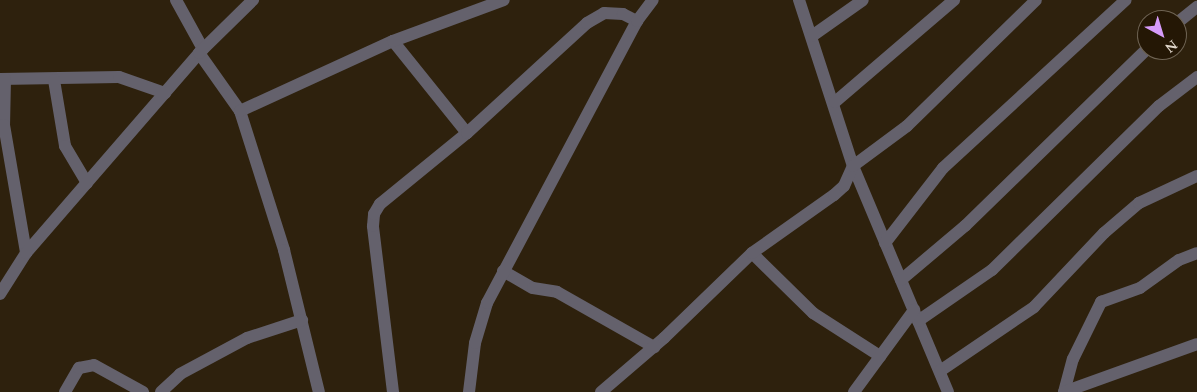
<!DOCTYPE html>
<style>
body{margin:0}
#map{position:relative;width:1197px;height:392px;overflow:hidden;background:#2e210d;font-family:Spectral,serif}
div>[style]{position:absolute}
.minor>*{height:12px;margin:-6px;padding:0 6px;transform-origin:6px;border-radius:6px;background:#64616c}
span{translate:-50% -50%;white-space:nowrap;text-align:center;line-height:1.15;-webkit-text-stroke:4.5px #241705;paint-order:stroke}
.north{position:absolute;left:1137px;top:10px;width:50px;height:50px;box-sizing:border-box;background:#241705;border:1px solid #6f6454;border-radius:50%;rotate:141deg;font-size:14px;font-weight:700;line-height:20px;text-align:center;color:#e0d7cb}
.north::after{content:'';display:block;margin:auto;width:18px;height:22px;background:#d69bfa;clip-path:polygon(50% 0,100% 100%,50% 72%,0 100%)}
</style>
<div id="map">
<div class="minor">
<i style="left:176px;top:0;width:56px;rotate:61.1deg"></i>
<i style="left:799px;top:0;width:175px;rotate:72deg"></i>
<i style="left:853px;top:166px;width:245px;rotate:67.2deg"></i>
<i style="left:1177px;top:23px;width:26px;rotate:-39deg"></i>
<i style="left:812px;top:36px;width:62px;rotate:-35.2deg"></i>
<i style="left:393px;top:41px;width:118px;rotate:51.2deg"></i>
<i style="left:199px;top:53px;width:71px;rotate:54.7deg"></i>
<i style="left:240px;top:111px;width:146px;rotate:72.4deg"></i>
<i style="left:284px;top:250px;width:146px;rotate:76.2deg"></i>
<i style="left:0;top:79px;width:119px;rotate:-1deg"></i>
<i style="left:119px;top:77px;width:49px;rotate:19.2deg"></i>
<i style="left:5px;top:79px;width:46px;rotate:91.2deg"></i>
<i style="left:4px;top:125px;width:130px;rotate:80.2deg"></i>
<i style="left:54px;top:80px;width:67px;rotate:80.5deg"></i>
<i style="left:65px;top:146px;width:43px;rotate:59.3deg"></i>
<i style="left:835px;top:102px;width:157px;rotate:-40.6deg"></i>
<i style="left:240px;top:111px;width:168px;rotate:-24.6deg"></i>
<i style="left:393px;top:41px;width:118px;rotate:-20.3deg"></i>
<i style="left:885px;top:243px;width:95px;rotate:-52.3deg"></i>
<i style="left:943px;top:168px;width:248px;rotate:-42.6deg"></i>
<i style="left:752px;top:253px;width:86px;rotate:44.5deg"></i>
<i style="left:813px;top:313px;width:80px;rotate:32.7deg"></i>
<i style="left:503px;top:271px;width:34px;rotate:30deg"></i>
<i style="left:533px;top:288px;width:24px;rotate:9deg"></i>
<i style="left:557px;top:292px;width:112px;rotate:29.6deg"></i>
<i style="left:901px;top:280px;width:84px;rotate:-40.2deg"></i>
<i style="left:965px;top:226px;width:254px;rotate:-44.2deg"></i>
<i style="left:0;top:294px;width:49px;rotate:-57.6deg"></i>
<i style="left:26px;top:253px;width:264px;rotate:-49.1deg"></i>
<i style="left:199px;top:53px;width:76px;rotate:-44.5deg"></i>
<i style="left:918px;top:321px;width:90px;rotate:-34.6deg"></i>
<i style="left:992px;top:270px;width:234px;rotate:-44.5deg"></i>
<i style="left:1159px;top:106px;width:48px;rotate:-37.3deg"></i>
<i style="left:940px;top:371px;width:114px;rotate:-34.2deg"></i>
<i style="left:1034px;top:307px;width:102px;rotate:-46.6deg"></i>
<i style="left:1104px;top:233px;width:46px;rotate:-40.6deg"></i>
<i style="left:1139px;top:203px;width:64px;rotate:-25deg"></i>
<i style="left:65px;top:392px;width:28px;rotate:-60deg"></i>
<i style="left:79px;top:368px;width:15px;rotate:-11deg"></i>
<i style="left:94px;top:365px;width:56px;rotate:28.9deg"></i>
<i style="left:161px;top:392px;width:26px;rotate:-43deg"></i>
<i style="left:180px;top:374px;width:76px;rotate:-28.2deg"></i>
<i style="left:247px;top:338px;width:58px;rotate:-18.1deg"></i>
<i style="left:393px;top:392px;width:167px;rotate:-96.9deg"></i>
<i style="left:373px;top:226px;width:12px;rotate:-85deg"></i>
<i style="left:374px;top:214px;width:12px;rotate:-59deg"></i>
<i style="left:380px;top:204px;width:112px;rotate:-39.2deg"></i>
<i style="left:467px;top:133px;width:163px;rotate:-42.5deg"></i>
<i style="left:587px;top:23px;width:20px;rotate:-30deg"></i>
<i style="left:604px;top:13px;width:19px;rotate:3deg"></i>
<i style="left:623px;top:14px;width:16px;rotate:27deg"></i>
<i style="left:469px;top:392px;width:49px;rotate:-83deg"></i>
<i style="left:475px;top:343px;width:42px;rotate:-73.3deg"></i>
<i style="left:487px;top:303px;width:319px;rotate:-62deg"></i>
<i style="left:637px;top:21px;width:26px;rotate:-53deg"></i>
<i style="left:601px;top:392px;width:83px;rotate:-40.6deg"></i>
<i style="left:664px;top:338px;width:122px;rotate:-44deg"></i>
<i style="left:752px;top:253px;width:100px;rotate:-35.3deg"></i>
<i style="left:834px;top:195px;width:13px;rotate:-42deg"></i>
<i style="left:844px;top:186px;width:22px;rotate:-66deg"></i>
<i style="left:853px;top:166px;width:67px;rotate:-36.5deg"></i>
<i style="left:907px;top:126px;width:180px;rotate:-44.3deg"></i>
<i style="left:854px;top:392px;width:102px;rotate:-53.8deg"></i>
<i style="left:1064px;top:392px;width:34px;rotate:-75deg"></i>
<i style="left:1073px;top:359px;width:64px;rotate:-63.8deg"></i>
<i style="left:1101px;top:302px;width:41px;rotate:-19.7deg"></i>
<i style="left:1140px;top:288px;width:48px;rotate:-35.7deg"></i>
<i style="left:1179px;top:260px;width:19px;rotate:-21deg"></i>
<i style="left:1064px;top:392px;width:141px;rotate:-19.8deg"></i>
</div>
<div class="north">N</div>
</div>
